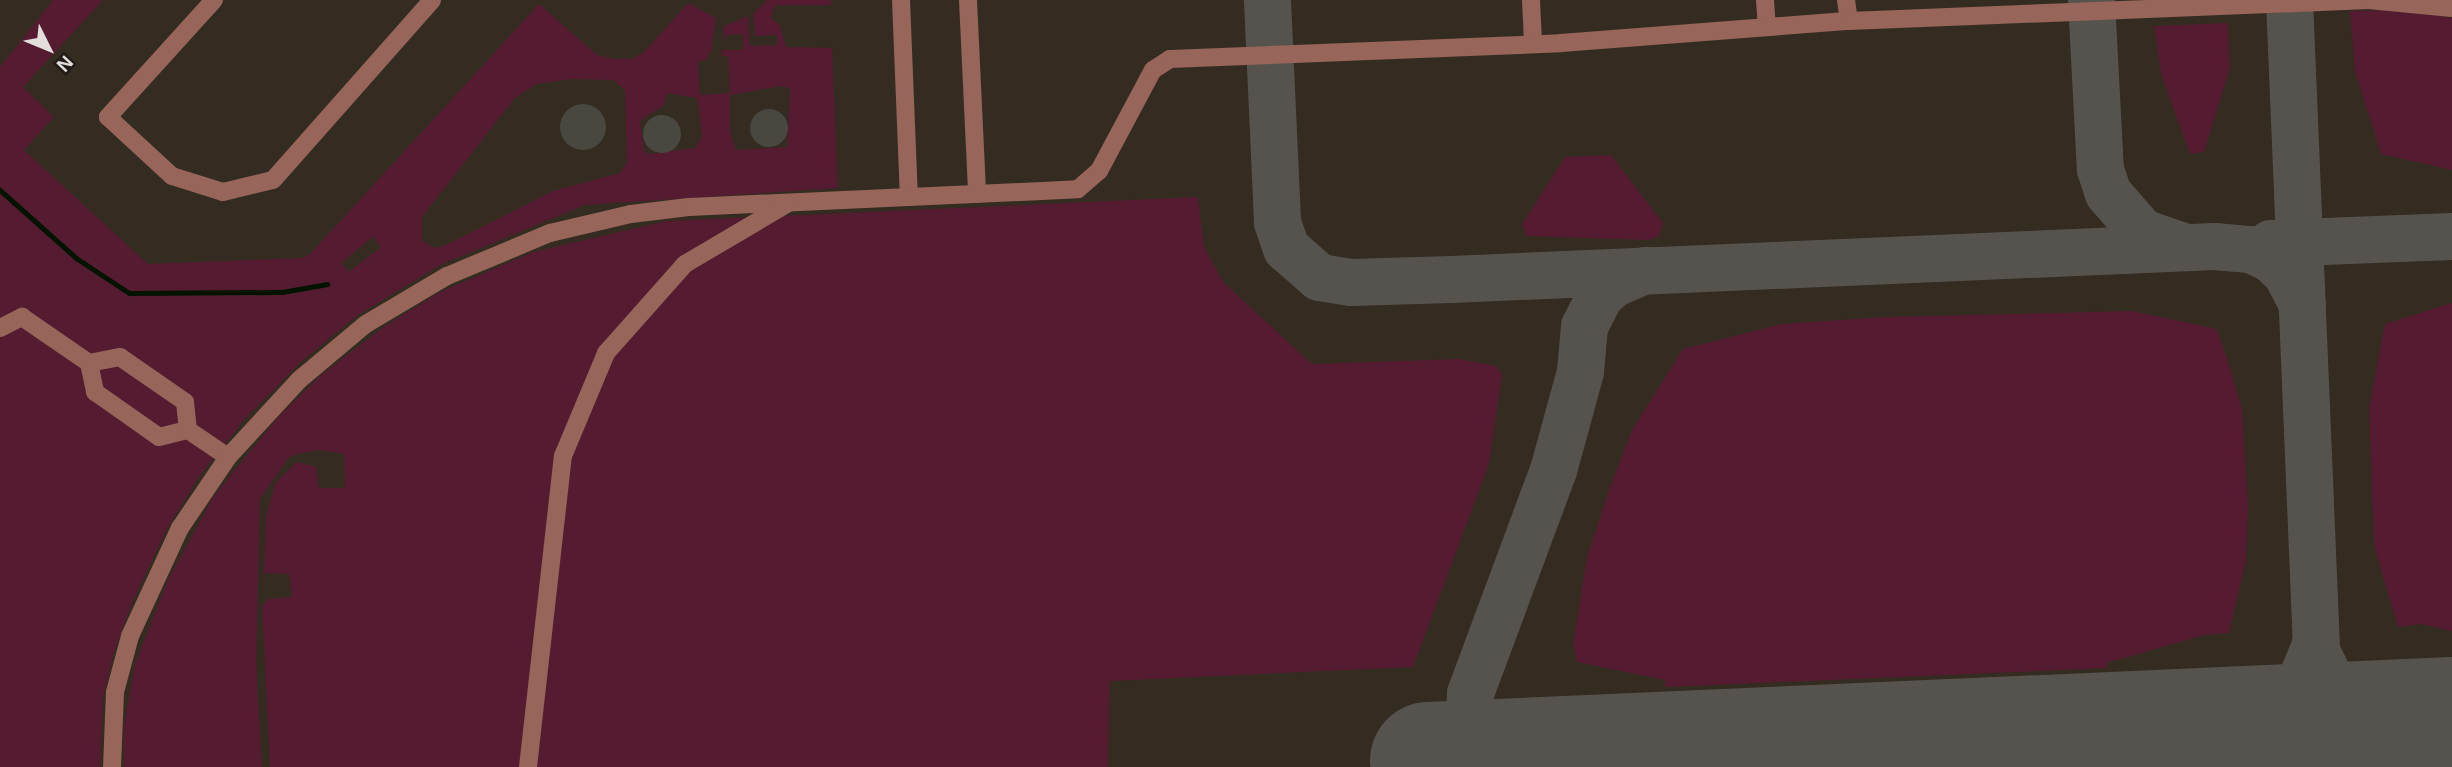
<!DOCTYPE html>
<style>
body{margin:0}
#map{position:relative;width:2452px;height:767px;overflow:hidden;background:#2a2621;font-family:Helvetica,sans-serif}
div>[style]{position:absolute}
.built>*{inset:0;background:#342b21;transform-origin:0 0}
.green>*{inset:0;background:#551c31}
.stream>*{height:5px;margin:-2.5px;padding:0 2.5px;transform-origin:2.5px;border-radius:2.5px;background:#021300}
.taxiway>*{height:47px;margin:-23.5px;padding:0 23.5px;transform-origin:23.5px;border-radius:23.5px;background:#56534e}
.runway>*{height:117px;margin:-58.5px;padding:0 58.5px;transform-origin:58.5px;border-radius:58.5px;background:#56534e}
.building>*{inset:0;background:#484841}
.round{border-radius:50%}
.minor>*{height:18px;margin:-9px;padding:0 9px;transform-origin:9px;border-radius:9px;background:#976559}
span{translate:-50% -50%;white-space:nowrap;text-align:center;line-height:1.15;-webkit-text-stroke:5px #211c17;paint-order:stroke}
.north{position:absolute;left:14px;top:14px;width:70px;height:70px;-webkit-text-stroke:5px #211c17;paint-order:stroke;rotate:133deg;font-size:19px;font-weight:700;line-height:28px;text-align:center;color:#e1dedb}
.north::after{content:'';display:block;margin:auto;width:24px;height:32px;background:#e1dedb;clip-path:polygon(50% 0,100% 100%,50% 72%,0 100%)}
</style>
<div id="map">
<div class="built">
<i style="left:0;top:0;width:2452px;height:767px"></i>
</div>
<div class="green">
<i style="clip-path:polygon(evenodd,53px 0,103px 0,23px 87px,54px 117px,24px 150px,148px 264px,302px 258px,310px 254px,539px 4px,597px 55px,614px 59px,632px 59px,644px 52px,688px 3px,716px 18px,711px 51px,706px 60px,698px 61px,700px 95px,730px 93px,728px 56px,722px 56px,721px 50px,743px 50px,743px 34px,726px 35px,723px 40px,724px 26px,748px 16px,750px 46px,777px 45px,777px 35px,755px 36px,753px 14px,767px 0,831px 0,831px 5px,775px 5px,771px 18px,780px 25px,786px 47px,832px 48px,838px 188px,585px 205px,442px 264px,358px 315px,303px 360px,243px 421px,200px 475px,166px 530px,131px 605px,113px 655px,103px 697px,100px 767px,0 767px,0 67px,53px 0,571px 79px,613px 80px,625px 90px,627px 162px,620px 173px,553px 191px,446px 245px,435px 248px,422px 241px,422px 217px,514px 99px,536px 84px,571px 79px,53px 0,780px 86px,790px 88px,787px 147px,736px 150px,730px 131px,730px 95px,780px 86px,53px 0,667px 93px,697px 98px,702px 136px,696px 148px,649px 154px,644px 151px,640px 121px,664px 105px,667px 93px,53px 0,373px 237px,381px 247px,349px 272px,341px 263px,373px 237px)"></i>
<i style="clip-path:polygon(2410px 10px,2452px 18px,2452px 170px,2381px 154px,2355px 71px,2350px 11px)"></i>
<i style="clip-path:polygon(2228px 23px,2230px 68px,2204px 152px,2190px 154px,2161px 74px,2154px 26px)"></i>
<i style="clip-path:polygon(1611px 155px,1663px 223px,1659px 236px,1648px 240px,1526px 236px,1522px 224px,1565px 157px)"></i>
<i style="clip-path:polygon(1198px 197px,1204px 247px,1223px 282px,1312px 364px,1459px 359px,1496px 366px,1502px 375px,1489px 464px,1413px 667px,1110px 681px,1108px 767px,270px 767px,262px 606px,268px 599px,292px 597px,289px 574px,264px 573px,266px 515px,276px 482px,297px 462px,316px 467px,319px 488px,345px 488px,344px 454px,318px 450px,290px 456px,260px 499px,256px 662px,262px 767px,124px 767px,124px 726px,135px 664px,168px 580px,214px 496px,279px 416px,321px 375px,382px 328px,440px 292px,533px 252px,667px 221px)"></i>
<i style="clip-path:polygon(2452px 303px,2452px 631px,2422px 624px,2398px 627px,2374px 546px,2369px 407px,2385px 324px)"></i>
<i style="clip-path:polygon(2132px 311px,2217px 329px,2230px 368px,2242px 409px,2248px 503px,2246px 560px,2229px 633px,2204px 635px,2107px 663px,2107px 668px,1665px 687px,1665px 680px,1577px 662px,1573px 645px,1587px 557px,1609px 490px,1632px 430px,1683px 349px,1782px 324px,1885px 317px)"></i>
</div>
<div class="stream">
<i style="left:0;top:190px;width:102px;rotate:41.8deg"></i>
<i style="left:76px;top:258px;width:64px;rotate:33.4deg"></i>
<i style="left:129px;top:293px;width:153px;rotate:-0.4deg"></i>
<i style="left:282px;top:292px;width:46px;rotate:-10.1deg"></i>
</div>
<div class="taxiway">
<i style="left:1267px;top:0;width:222px;rotate:87.4deg"></i>
<i style="left:1277px;top:222px;width:28px;rotate:71deg"></i>
<i style="left:1286px;top:248px;width:44px;rotate:41.3deg"></i>
<i style="left:1319px;top:277px;width:32px;rotate:9deg"></i>
<i style="left:1351px;top:282px;width:100px;rotate:-1.7deg"></i>
<i style="left:1451px;top:279px;width:764px;rotate:-2.48deg"></i>
<i style="left:2214px;top:246px;width:36px;rotate:5deg"></i>
<i style="left:2250px;top:249px;width:23px;rotate:25deg"></i>
<i style="left:2271px;top:259px;width:21px;rotate:43deg"></i>
<i style="left:2286px;top:273px;width:35px;rotate:63deg"></i>
<i style="left:2091px;top:0;width:169px;rotate:87deg"></i>
<i style="left:2100px;top:169px;width:25px;rotate:72deg"></i>
<i style="left:2108px;top:193px;width:52px;rotate:48.9deg"></i>
<i style="left:2142px;top:232px;width:43px;rotate:18.9deg"></i>
<i style="left:2289px;top:0;width:768px;rotate:87.61deg"></i>
<i style="left:2270px;top:243px;width:182px;rotate:-2.2deg"></i>
<i style="left:2314px;top:647px;width:42px;rotate:63.4deg"></i>
<i style="left:2333px;top:685px;width:36px;rotate:36deg"></i>
<i style="left:2362px;top:706px;width:20px;rotate:11deg"></i>
<i style="left:2382px;top:710px;width:70px;rotate:-1.6deg"></i>
<i style="left:2047px;top:729px;width:208px;rotate:-3.6deg"></i>
<i style="left:2255px;top:716px;width:25px;rotate:-21deg"></i>
<i style="left:2278px;top:707px;width:24px;rotate:-42deg"></i>
<i style="left:2296px;top:691px;width:48px;rotate:-67.8deg"></i>
<i style="left:2205px;top:731px;width:46px;rotate:8.8deg"></i>
<i style="left:2250px;top:738px;width:51px;rotate:34.6deg"></i>
<i style="left:1466px;top:767px;width:74px;rotate:-86.9deg"></i>
<i style="left:1470px;top:693px;width:238px;rotate:-69.6deg"></i>
<i style="left:1553px;top:470px;width:103px;rotate:-74.7deg"></i>
<i style="left:1580px;top:371px;width:45px;rotate:-84.9deg"></i>
<i style="left:1584px;top:326px;width:35px;rotate:-63deg"></i>
<i style="left:1600px;top:295px;width:18px;rotate:-41deg"></i>
<i style="left:1614px;top:283px;width:34px;rotate:-23deg"></i>
<i style="left:2350px;top:767px;width:58px;rotate:-37.3deg"></i>
<i style="left:2396px;top:732px;width:43px;rotate:-14.7deg"></i>
</div>
<div class="runway">
<i style="left:1428px;top:760px;width:1025px;rotate:-2.52deg"></i>
</div>
<div class="building">
<i class="round" style="left:560px;top:104px;width:46px;height:46px"></i>
<i class="round" style="left:750px;top:109px;width:38px;height:38px"></i>
<i class="round" style="left:643px;top:115px;width:38px;height:38px"></i>
</div>
<div class="minor">
<i style="left:214px;top:0;width:158px;rotate:132.2deg"></i>
<i style="left:108px;top:117px;width:87px;rotate:42.7deg"></i>
<i style="left:172px;top:176px;width:53px;rotate:17.4deg"></i>
<i style="left:223px;top:192px;width:51px;rotate:-13.5deg"></i>
<i style="left:273px;top:180px;width:240px;rotate:-48.5deg"></i>
<i style="left:901px;top:0;width:197px;rotate:87.7deg"></i>
<i style="left:968px;top:0;width:194px;rotate:87.3deg"></i>
<i style="left:1531px;top:0;width:43px;rotate:87.3deg"></i>
<i style="left:1765px;top:0;width:26px;rotate:86deg"></i>
<i style="left:1846px;top:0;width:21px;rotate:82deg"></i>
<i style="left:0;top:328px;width:25px;rotate:-27deg"></i>
<i style="left:22px;top:317px;width:81px;rotate:34.5deg"></i>
<i style="left:89px;top:363px;width:30px;rotate:78deg"></i>
<i style="left:95px;top:392px;width:78px;rotate:35.1deg"></i>
<i style="left:159px;top:437px;width:30px;rotate:-14deg"></i>
<i style="left:89px;top:363px;width:32px;rotate:-11deg"></i>
<i style="left:120px;top:357px;width:79px;rotate:34.7deg"></i>
<i style="left:185px;top:402px;width:28px;rotate:84deg"></i>
<i style="left:188px;top:430px;width:48px;rotate:34deg"></i>
<i style="left:112px;top:767px;width:75px;rotate:-87.7deg"></i>
<i style="left:115px;top:692px;width:58px;rotate:-75deg"></i>
<i style="left:130px;top:636px;width:119px;rotate:-65.2deg"></i>
<i style="left:180px;top:528px;width:86px;rotate:-55.9deg"></i>
<i style="left:228px;top:457px;width:105px;rotate:-47.3deg"></i>
<i style="left:299px;top:380px;width:87px;rotate:-39.9deg"></i>
<i style="left:366px;top:324px;width:94px;rotate:-30.7deg"></i>
<i style="left:447px;top:276px;width:112px;rotate:-22.7deg"></i>
<i style="left:550px;top:233px;width:83px;rotate:-13.2deg"></i>
<i style="left:631px;top:214px;width:58px;rotate:-6.9deg"></i>
<i style="left:689px;top:207px;width:389px;rotate:-2.6deg"></i>
<i style="left:1078px;top:189px;width:28px;rotate:-41deg"></i>
<i style="left:1099px;top:171px;width:115px;rotate:-61.9deg"></i>
<i style="left:1153px;top:70px;width:20px;rotate:-33deg"></i>
<i style="left:1170px;top:59px;width:391px;rotate:-2.3deg"></i>
<i style="left:1561px;top:43px;width:289px;rotate:-4.4deg"></i>
<i style="left:1849px;top:21px;width:520px;rotate:-2.31deg"></i>
<i style="left:2369px;top:0;width:83px;rotate:5.5deg"></i>
<i style="left:528px;top:767px;width:313px;rotate:-83.6deg"></i>
<i style="left:563px;top:456px;width:112px;rotate:-67.3deg"></i>
<i style="left:606px;top:353px;width:119px;rotate:-48.4deg"></i>
<i style="left:685px;top:264px;width:118px;rotate:-30.5deg"></i>
</div>
<div class="north">N</div>
</div>
